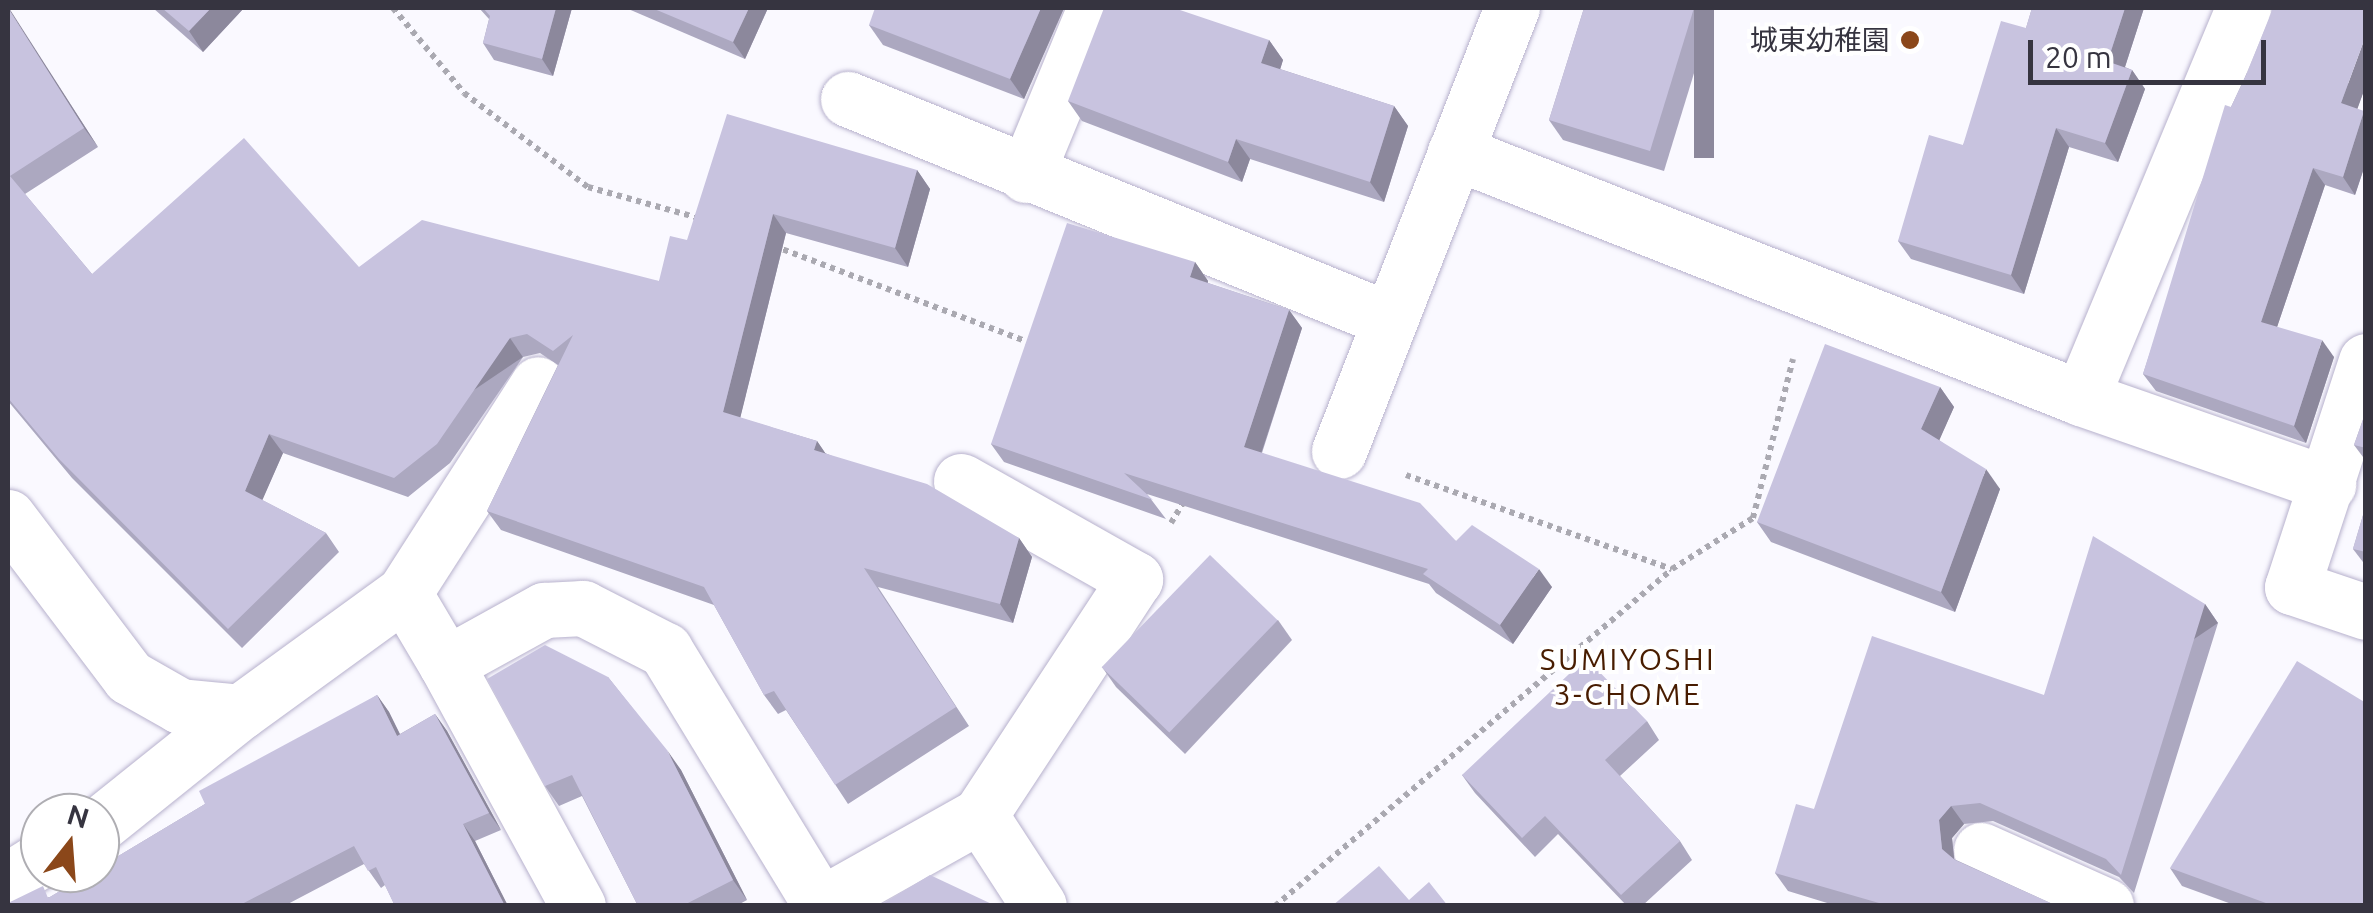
<!DOCTYPE html>
<meta charset="utf-8">
<style>
body{margin:0}
#map{position:relative;width:2373px;height:913px;overflow:hidden;background:#faf9ff;font-family:Ubuntu,"Noto Sans JP",sans-serif}
div>[style]{position:absolute}
.path>*{height:6px;margin-top:-3px;transform-origin:0;background:repeating-linear-gradient(90deg,#aaa9b1 0 5px,transparent 0 10px)}
.roads{filter:drop-shadow(0 0 2px #b7b1cd) drop-shadow(0 0 2px #b7b1cd)}
.street>*{height:55px;margin:-27.5px;padding:0 27.5px;transform-origin:27.5px;border-radius:27.5px;background:#fff}
.wall>*{inset:0;background:#aca8c0}
.shaded-wall>*{inset:0;background:#8c889c;transform-origin:0 0}
.building>*{inset:0;background:#c8c3df;transform-origin:0 0}
.dots>*{width:28px;height:28px;translate:-50% -50%;box-sizing:border-box;border:5px solid #fff;border-radius:50%}
span{translate:-50% -50%;white-space:nowrap;text-align:center;line-height:1.15;-webkit-text-stroke:8px #fff;paint-order:stroke}
.poi-label{font-size:28px;color:#363440}
.right{translate:-100% -50%;text-align:right}
.neighbourhood-label{font-size:30px;color:#481c00;letter-spacing:2.5px}
.frame{position:absolute;inset:0;border:10px solid #363440;pointer-events:none}
.north{position:absolute;left:20px;top:793px;width:100px;height:100px;box-sizing:border-box;background:#fff;border:2px solid #afaeb3;border-radius:50%;rotate:17deg;font-size:28px;font-weight:700;line-height:40px;text-align:center;color:#363440}
.north::after{content:'';display:block;margin:auto;width:35px;height:45px;background:#8b471a;clip-path:polygon(50% 0,100% 100%,50% 72%,0 100%)}
.scale{position:absolute;left:2028px;top:40px;width:238px;height:45px;box-sizing:border-box;border:5px solid #363440;border-top:0;padding-left:12px;font-size:30px;line-height:35px;white-space:nowrap;color:#363440;-webkit-text-stroke:8px #fff;paint-order:stroke}
</style>
<div id="map">
<div class="path">
<i style="left:393px;top:8px;width:111px;rotate:50.1deg"></i>
<i style="left:464px;top:93px;width:156px;rotate:37.2deg"></i>
<i style="left:588px;top:187px;width:118px;rotate:15.7deg"></i>
<i style="left:774px;top:246px;width:278px;rotate:20.7deg"></i>
<i style="left:1406px;top:475px;width:282px;rotate:19.5deg"></i>
<i style="left:1672px;top:569px;width:96px;rotate:-32.2deg"></i>
<i style="left:1753px;top:518px;width:164px;rotate:-75.9deg"></i>
<i style="left:1171px;top:523px;width:27px;rotate:-59deg"></i>
<i style="left:1275px;top:906px;width:519px;rotate:-40.31deg"></i>
</div>
<div class="roads">
<div class="street">
<i style="left:848px;top:99px;width:585px;rotate:22.18deg"></i>
<i style="left:1455px;top:152px;width:673px;rotate:21.45deg"></i>
<i style="left:2081px;top:398px;width:262px;rotate:19.2deg"></i>
<i style="left:1026px;top:175px;width:181px;rotate:-67.6deg"></i>
<i style="left:2366px;top:361px;width:238px;rotate:108.1deg"></i>
<i style="left:2292px;top:587px;width:78px;rotate:18.7deg"></i>
<i style="left:2081px;top:398px;width:422px;rotate:-67.4deg"></i>
<i style="left:1339px;top:451px;width:476px;rotate:-68.7deg"></i>
<i style="left:961px;top:481px;width:200px;rotate:29.4deg"></i>
<i style="left:1135px;top:579px;width:282px;rotate:123.3deg"></i>
<i style="left:980px;top:815px;width:108px;rotate:57deg"></i>
<i style="left:8px;top:517px;width:201px;rotate:52.9deg"></i>
<i style="left:129px;top:677px;width:59px;rotate:29.6deg"></i>
<i style="left:180px;top:706px;width:60px;rotate:5.7deg"></i>
<i style="left:240px;top:712px;width:203px;rotate:-36deg"></i>
<i style="left:404px;top:593px;width:82px;rotate:59.4deg"></i>
<i style="left:404px;top:593px;width:248px;rotate:-57.3deg"></i>
<i style="left:100px;top:824px;width:179px;rotate:-38.7deg"></i>
<i style="left:1981px;top:850px;width:137px;rotate:24.1deg"></i>
<i style="left:8px;top:880px;width:38px;rotate:-32deg"></i>
<i style="left:578px;top:906px;width:276px;rotate:-118.6deg"></i>
<i style="left:446px;top:664px;width:112px;rotate:-28.9deg"></i>
<i style="left:544px;top:610px;width:39px;rotate:-3deg"></i>
<i style="left:583px;top:608px;width:92px;rotate:27.1deg"></i>
<i style="left:665px;top:650px;width:298px;rotate:58.6deg"></i>
<i style="left:818px;top:906px;width:186px;rotate:-29.3deg"></i>
</div>
</div>
<div class="wall">
<i style="clip-path:polygon(8px 8px,98px 147px,25px 194px,92px 274px,359px 267px,659px 281px,687px 240px,917px 170px,930px 189px,908px 267px,786px 233px,740px 418px,817px 441px,825px 453px,1019px 538px,1032px 557px,1013px 623px,878px 587px,969px 726px,848px 804px,786px 710px,778px 714px,764px 695px,714px 605px,501px 530px,487px 511px,558px 365px,540px 353px,523px 357px,450px 463px,408px 497px,283px 453px,262px 500px,326px 533px,339px 552px,242px 648px,72px 478px,8px 401px)"></i>
<i style="clip-path:polygon(153px 8px,244px 8px,203px 52px)"></i>
<i style="clip-path:polygon(479px 8px,572px 8px,553px 76px,494px 60px,483px 43px,489px 19px)"></i>
<i style="clip-path:polygon(626px 8px,768px 8px,745px 59px)"></i>
<i style="clip-path:polygon(1064px 8px,1024px 99px,883px 45px,869px 25px)"></i>
<i style="clip-path:polygon(1584px 8px,1714px 8px,1664px 171px,1563px 140px,1549px 120px)"></i>
<i style="clip-path:polygon(2032px 8px,2144px 8px,2125px 67px,2132px 70px,2145px 89px,2118px 162px,2069px 147px,2024px 294px,1911px 259px,1898px 241px,1963px 145px,2026px 28px)"></i>
<i style="clip-path:polygon(1269px 40px,1283px 60px,1280px 69px,1394px 106px,1408px 126px,1384px 202px,1250px 159px,1242px 182px,1082px 121px,1068px 101px)"></i>
<i style="clip-path:polygon(2247px 73px,2366px 85px,2357px 109px,2366px 113px,2366px 162px,2355px 195px,2325px 185px,2277px 327px,2334px 357px,2306px 443px,2156px 391px,2143px 374px,2231px 107px)"></i>
<i style="clip-path:polygon(1195px 262px,1208px 281px,1208px 283px,1289px 310px,1302px 328px,1262px 453px,1456px 541px,1552px 587px,1513px 644px,1436px 593px,1429px 584px,1147px 494px,1166px 519px,1004px 462px,991px 444px)"></i>
<i style="clip-path:polygon(1940px 387px,1954px 407px,1939px 440px,2000px 489px,1955px 612px,1771px 542px,1757px 522px)"></i>
<i style="clip-path:polygon(2366px 411px,2366px 461px,2354px 445px)"></i>
<i style="clip-path:polygon(2366px 505px,2366px 566px,2353px 549px)"></i>
<i style="clip-path:polygon(2205px 604px,2218px 623px,2134px 893px,2119px 877px,1993px 821px,1964px 824px,1952px 838px,1954px 859px,2057px 906px,1837px 906px,1788px 891px,1775px 873px,1814px 809px,2044px 695px)"></i>
<i style="clip-path:polygon(1278px 620px,1292px 640px,1185px 754px,1116px 687px,1102px 667px)"></i>
<i style="clip-path:polygon(608px 677px,681px 770px,747px 900px,736px 906px,638px 906px,582px 796px,559px 806px,545px 786px)"></i>
<i style="clip-path:polygon(377px 695px,389px 712px,400px 734px,435px 714px,447px 731px,501px 830px,475px 841px,508px 906px,395px 906px,385px 885px,381px 888px,364px 864px,284px 906px,8px 906px,50px 897px,205px 804px)"></i>
<i style="clip-path:polygon(1647px 721px,1659px 740px,1620px 776px,1680px 841px,1692px 860px,1642px 906px,1627px 906px,1558px 834px,1535px 857px,1475px 793px,1462px 775px)"></i>
<i style="clip-path:polygon(2170px 868px,2366px 906px,2237px 906px,2182px 886px)"></i>
</div>
<div class="shaded-wall">
<i style="clip-path:polygon(8px 8px,9px 8px,98px 147px,84px 128px)"></i>
<i style="clip-path:polygon(211px 8px,244px 8px,203px 52px,189px 31px)"></i>
<i style="clip-path:polygon(556px 8px,572px 8px,553px 76px,542px 59px)"></i>
<i style="clip-path:polygon(749px 8px,768px 8px,745px 59px,733px 42px)"></i>
<i style="clip-path:polygon(1041px 8px,1064px 8px,1024px 99px,1010px 79px)"></i>
<i style="left:1694px;top:8px;width:20px;height:150px"></i>
<i style="clip-path:polygon(2125px 8px,2144px 8px,2123px 73px,2112px 63px,2110px 54px)"></i>
<i style="clip-path:polygon(2366px 35px,2366px 85px,2353px 121px,2341px 103px)"></i>
<i style="clip-path:polygon(1269px 40px,1283px 60px,1276px 83px,1261px 63px)"></i>
<i style="clip-path:polygon(2132px 70px,2145px 89px,2118px 162px,2105px 143px)"></i>
<i style="clip-path:polygon(1394px 106px,1408px 126px,1384px 202px,1370px 182px)"></i>
<i style="clip-path:polygon(2364px 111px,2366px 162px,2355px 195px,2343px 177px)"></i>
<i style="clip-path:polygon(2056px 128px,2069px 147px,2024px 294px,2011px 275px)"></i>
<i style="clip-path:polygon(1236px 139px,1250px 159px,1242px 182px,1228px 162px)"></i>
<i style="clip-path:polygon(2313px 168px,2325px 185px,2273px 339px,2261px 322px)"></i>
<i style="clip-path:polygon(917px 170px,930px 189px,908px 267px,895px 248px)"></i>
<i style="clip-path:polygon(773px 214px,786px 233px,737px 431px,723px 412px)"></i>
<i style="clip-path:polygon(1195px 262px,1208px 281px,1203px 296px,1190px 277px)"></i>
<i style="clip-path:polygon(1289px 310px,1302px 328px,1257px 466px,1244px 447px)"></i>
<i style="left:510px;top:338px;width:23px;height:129px;rotate:56deg"></i>
<i style="clip-path:polygon(2322px 340px,2334px 357px,2306px 443px,2294px 426px)"></i>
<i style="clip-path:polygon(1940px 387px,1954px 407px,1935px 450px,1921px 429px)"></i>
<i style="clip-path:polygon(269px 434px,283px 453px,258px 510px,245px 491px)"></i>
<i style="clip-path:polygon(817px 441px,830px 460px,814px 450px)"></i>
<i style="clip-path:polygon(1986px 469px,2000px 489px,1955px 612px,1941px 592px)"></i>
<i style="clip-path:polygon(1019px 538px,1032px 557px,1013px 623px,1000px 604px)"></i>
<i style="clip-path:polygon(1539px 569px,1552px 587px,1513px 644px,1500px 625px)"></i>
<i style="left:2205px;top:604px;width:23px;height:284px;rotate:56deg"></i>
<i style="clip-path:polygon(377px 695px,389px 712px,409px 753px,397px 736px)"></i>
<i style="clip-path:polygon(435px 714px,447px 731px,501px 830px,489px 813px)"></i>
<i style="clip-path:polygon(667px 750px,681px 770px,747px 900px,733px 880px)"></i>
<i style="clip-path:polygon(1951px 806px,1964px 824px,1952px 838px,1955px 867px,1942px 849px,1939px 820px)"></i>
<i style="clip-path:polygon(463px 824px,475px 841px,508px 906px,505px 906px)"></i>
</div>
<div class="building">
<i style="clip-path:polygon(8px 8px,84px 128px,10px 176px,92px 274px,244px 138px,359px 267px,422px 220px,659px 281px,670px 236px,687px 240px,727px 114px,917px 170px,895px 248px,773px 214px,723px 412px,817px 441px,814px 450px,927px 484px,1019px 538px,1000px 604px,864px 568px,956px 707px,835px 785px,774px 691px,764px 695px,704px 587px,487px 511px,573px 335px,553px 351px,527px 334px,510px 338px,437px 444px,394px 478px,269px 434px,245px 491px,326px 533px,228px 629px,59px 459px,8px 398px)"></i>
<i style="clip-path:polygon(162px 8px,211px 8px,189px 31px)"></i>
<i style="clip-path:polygon(483px 8px,556px 8px,542px 59px,483px 43px,490px 16px)"></i>
<i style="clip-path:polygon(652px 8px,749px 8px,733px 42px)"></i>
<i style="clip-path:polygon(875px 8px,1041px 8px,1010px 79px,869px 25px)"></i>
<i style="clip-path:polygon(1104px 8px,1174px 8px,1269px 40px,1261px 63px,1394px 106px,1370px 182px,1236px 139px,1228px 162px,1068px 101px)"></i>
<i style="clip-path:polygon(1584px 8px,1694px 8px,1650px 151px,1549px 120px)"></i>
<i style="clip-path:polygon(2032px 8px,2125px 8px,2110px 54px,2112px 63px,2132px 70px,2105px 143px,2056px 128px,2011px 275px,1898px 241px,1929px 135px,1963px 145px,2001px 21px,2026px 28px)"></i>
<i style="clip-path:polygon(2273px 8px,2366px 8px,2366px 35px,2341px 103px,2364px 111px,2343px 177px,2313px 168px,2261px 322px,2322px 340px,2294px 426px,2143px 374px,2225px 105px,2231px 107px,2247px 73px)"></i>
<i style="clip-path:polygon(1067px 223px,1195px 262px,1190px 277px,1289px 310px,1244px 447px,1420px 503px,1456px 541px,1472px 525px,1539px 569px,1500px 625px,1423px 574px,1428px 569px,1124px 473px,1153px 500px,991px 444px)"></i>
<i style="clip-path:polygon(1825px 344px,1940px 387px,1921px 429px,1986px 469px,1941px 592px,1757px 522px)"></i>
<i style="clip-path:polygon(2366px 411px,2366px 448px,2354px 445px)"></i>
<i style="clip-path:polygon(2366px 505px,2366px 552px,2353px 549px)"></i>
<i style="clip-path:polygon(2093px 536px,2205px 604px,2121px 875px,2106px 859px,1980px 803px,1951px 806px,1939px 820px,1942px 849px,1955px 860px,2057px 906px,1878px 906px,1879px 903px,1775px 873px,1796px 804px,1814px 809px,1872px 636px,2044px 695px)"></i>
<i style="left:1210px;top:555px;width:94px;height:156px;rotate:44deg"></i>
<i style="clip-path:polygon(545px 645px,608px 677px,667px 750px,733px 880px,682px 906px,638px 906px,572px 775px,545px 786px,487px 679px)"></i>
<i style="clip-path:polygon(1586px 658px,1647px 721px,1605px 760px,1680px 841px,1621px 895px,1545px 816px,1522px 838px,1462px 775px)"></i>
<i style="clip-path:polygon(2297px 661px,2366px 703px,2366px 906px,2274px 906px,2170px 868px)"></i>
<i style="clip-path:polygon(377px 695px,397px 736px,435px 714px,489px 813px,463px 824px,505px 906px,395px 906px,376px 867px,368px 871px,354px 846px,238px 906px,8px 906px,8px 903px,43px 886px,48px 898px,91px 873px,100px 873px,100px 867px,205px 804px,199px 791px)"></i>
<i style="clip-path:polygon(1379px 866px,1409px 900px,1429px 882px,1448px 906px,1332px 906px)"></i>
<i style="clip-path:polygon(930px 875px,996px 906px,879px 906px)"></i>
</div>
<div class="dots">
<i style="left:1910px;top:40px;background:#8b471a"></i>
</div>
<div class="poi-label">
<span class="right" style="left:1890px;top:40px">城東幼稚園</span>
</div>
<div class="neighbourhood-label">
<span style="left:1628px;top:676px">SUMIYOSHI<br>3-CHOME</span>
</div>
<div class="frame"></div>
<div class="north">N</div>
<div class="scale">20 m</div>
</div>
